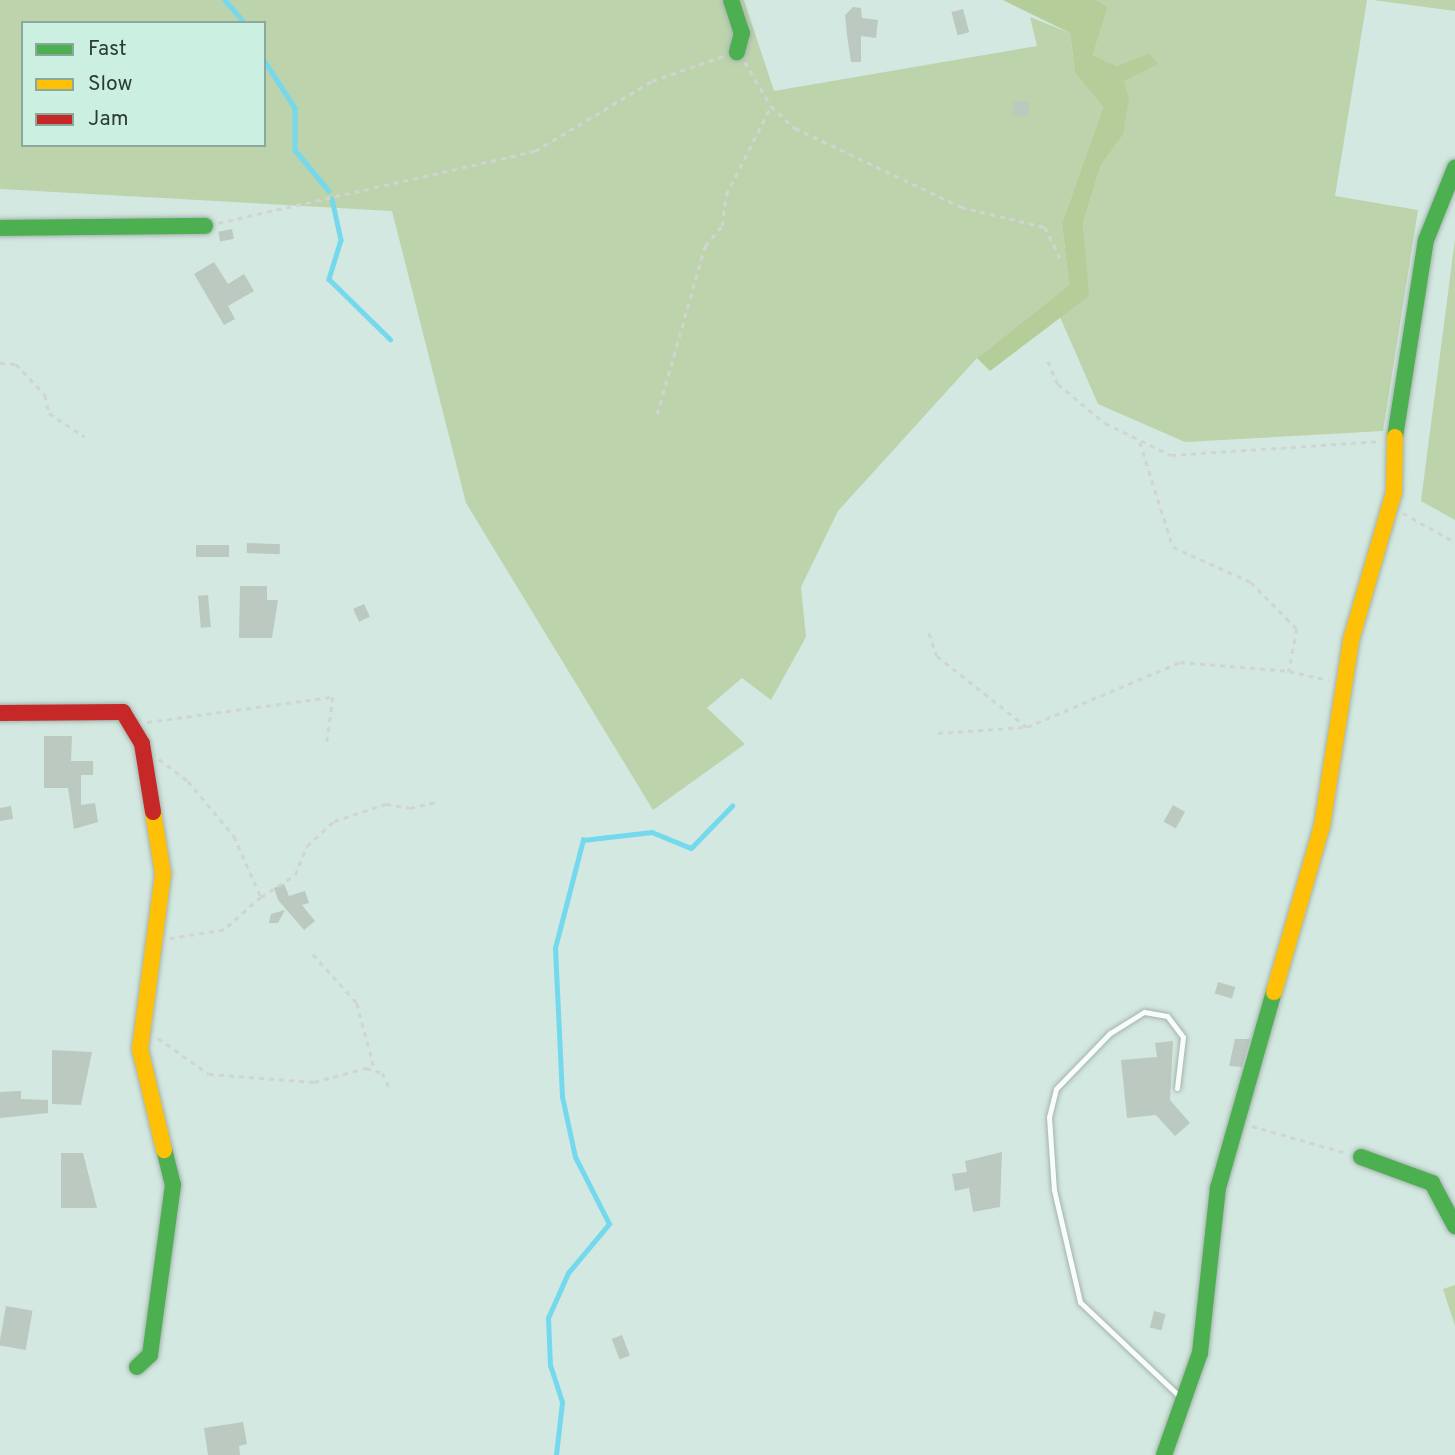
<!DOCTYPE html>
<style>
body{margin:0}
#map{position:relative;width:1455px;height:1455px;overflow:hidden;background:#d3e8e0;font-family:Overpass,sans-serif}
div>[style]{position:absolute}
.green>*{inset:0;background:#bdd3ac}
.forest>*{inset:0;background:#b5ce99}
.stream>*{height:4.5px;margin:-2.25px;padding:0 2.25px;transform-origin:2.25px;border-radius:2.25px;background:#74d9ec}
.building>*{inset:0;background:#bbc9c1;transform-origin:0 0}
.path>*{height:2.5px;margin-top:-1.25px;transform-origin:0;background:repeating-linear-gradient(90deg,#d0d5d3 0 5px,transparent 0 10px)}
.roads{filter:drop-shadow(0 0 2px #a3b3ac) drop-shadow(0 0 2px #a3b3ac)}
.lane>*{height:5px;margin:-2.5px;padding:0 2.5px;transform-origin:2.5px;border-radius:2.5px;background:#f8fcfa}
.fast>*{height:16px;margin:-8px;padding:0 8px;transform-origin:8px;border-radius:8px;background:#4caf50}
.slow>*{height:16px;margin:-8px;padding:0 8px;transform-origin:8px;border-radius:8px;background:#ffc107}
.jam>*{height:16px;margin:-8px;padding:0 8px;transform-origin:8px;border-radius:8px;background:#c62828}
span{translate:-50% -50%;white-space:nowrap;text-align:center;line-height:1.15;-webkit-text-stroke:5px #cbf0e1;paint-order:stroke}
.legend{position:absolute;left:21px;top:21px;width:245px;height:126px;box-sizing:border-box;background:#cbf0e1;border:2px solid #8ba89d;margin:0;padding:9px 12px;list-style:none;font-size:21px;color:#2c3b36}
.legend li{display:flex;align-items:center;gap:14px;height:35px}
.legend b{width:35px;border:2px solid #8ba89d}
</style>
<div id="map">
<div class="green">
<i style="clip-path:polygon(evenodd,0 0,744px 0,774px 91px,1037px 46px,1030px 17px,1070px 33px,1075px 73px,1103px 107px,1062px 223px,1069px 285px,977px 358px,838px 511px,801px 587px,806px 637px,771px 700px,742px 678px,707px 708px,745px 744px,653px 810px,466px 503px,392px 211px,0 189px,0 0,23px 23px,264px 23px,264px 145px,23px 145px,23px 23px)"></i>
<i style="clip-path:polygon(1096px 0,1367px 0,1335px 196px,1418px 210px,1383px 431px,1185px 442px,1098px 404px,1060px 317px,1088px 296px,1083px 223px,1101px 165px,1123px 135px,1124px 81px,1149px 53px,1117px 66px,1093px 55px,1108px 7px)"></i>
<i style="clip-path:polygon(1373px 0,1455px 0,1455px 11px)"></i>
<i style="clip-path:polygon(1455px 239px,1455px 520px,1421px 501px)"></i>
<i style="clip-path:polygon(1455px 1285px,1455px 1326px,1443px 1289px)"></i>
</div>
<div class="forest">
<i style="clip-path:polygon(1003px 0,1096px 0,1108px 7px,1093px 55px,1117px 66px,1149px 53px,1158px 64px,1124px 81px,1129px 99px,1123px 135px,1101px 165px,1083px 223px,1089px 296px,990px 371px,977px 358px,1069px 285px,1062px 223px,1103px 107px,1075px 73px,1070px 33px)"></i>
</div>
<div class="stream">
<i style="left:225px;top:0;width:30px;rotate:49deg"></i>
<i style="left:264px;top:60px;width:57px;rotate:57.1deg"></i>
<i style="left:295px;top:108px;width:42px;rotate:90deg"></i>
<i style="left:295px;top:150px;width:53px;rotate:50.3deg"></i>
<i style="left:332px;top:199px;width:42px;rotate:77.6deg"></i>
<i style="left:341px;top:240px;width:41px;rotate:107.1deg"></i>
<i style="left:329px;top:279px;width:86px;rotate:44.5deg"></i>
<i style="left:556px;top:1455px;width:53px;rotate:-83.5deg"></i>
<i style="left:562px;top:1402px;width:38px;rotate:-108deg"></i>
<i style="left:550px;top:1366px;width:48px;rotate:-92.4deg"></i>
<i style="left:548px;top:1318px;width:49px;rotate:-66deg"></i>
<i style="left:568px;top:1273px;width:64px;rotate:-50.1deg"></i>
<i style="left:609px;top:1224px;width:75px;rotate:-116.9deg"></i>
<i style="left:575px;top:1157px;width:61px;rotate:-102.2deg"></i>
<i style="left:562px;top:1097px;width:149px;rotate:-92.7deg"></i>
<i style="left:555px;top:948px;width:112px;rotate:-75.5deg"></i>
<i style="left:583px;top:840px;width:69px;rotate:-6.6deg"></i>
<i style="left:652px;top:832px;width:42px;rotate:22.3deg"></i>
<i style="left:691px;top:848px;width:59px;rotate:-45.7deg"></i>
</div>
<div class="building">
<i style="clip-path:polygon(853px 7px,861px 8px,862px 18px,878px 20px,876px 38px,861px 36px,861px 62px,851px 62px,847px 35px,845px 15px)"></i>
<i style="left:963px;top:9px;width:24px;height:12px;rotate:75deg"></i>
<i style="left:1014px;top:101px;width:15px;height:14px;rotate:4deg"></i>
<i style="left:232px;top:229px;width:10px;height:14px;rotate:79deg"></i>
<i style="clip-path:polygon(214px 262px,228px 284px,244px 274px,254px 291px,228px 306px,235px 319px,224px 325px,194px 274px)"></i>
<i style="left:247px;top:543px;width:33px;height:10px;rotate:2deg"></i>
<i style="left:229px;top:545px;width:12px;height:33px;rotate:90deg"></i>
<i style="clip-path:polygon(240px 586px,267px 586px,267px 600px,278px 600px,272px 638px,239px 638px)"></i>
<i style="left:208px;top:595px;width:32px;height:10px;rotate:85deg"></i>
<i style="left:364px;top:604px;width:14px;height:12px;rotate:65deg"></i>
<i style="clip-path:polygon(44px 736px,72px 736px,71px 761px,93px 761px,93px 775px,81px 775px,81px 805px,95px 803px,98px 822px,74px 829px,68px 788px,44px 788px)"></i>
<i style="left:1173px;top:805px;width:14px;height:19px;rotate:30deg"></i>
<i style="clip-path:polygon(11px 806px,13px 819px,0 821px,0 808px)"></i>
<i style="clip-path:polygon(284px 884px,289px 896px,305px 891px,309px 903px,302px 905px,315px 921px,304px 930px,278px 900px,274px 888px)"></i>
<i style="clip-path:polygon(285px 910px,278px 923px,269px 923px,271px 914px)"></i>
<i style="left:1218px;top:982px;width:18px;height:12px;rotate:16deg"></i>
<i style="clip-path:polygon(1235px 1039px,1250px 1039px,1242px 1067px,1229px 1066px)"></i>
<i style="clip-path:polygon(1173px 1041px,1170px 1100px,1190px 1123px,1175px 1136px,1156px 1115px,1127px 1118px,1121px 1060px,1157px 1057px,1155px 1043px)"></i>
<i style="clip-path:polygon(52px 1050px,92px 1052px,81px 1105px,52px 1104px)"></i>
<i style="clip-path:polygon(21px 1091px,21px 1099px,48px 1100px,48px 1113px,0 1118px,0 1092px)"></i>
<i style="clip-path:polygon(1002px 1152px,1000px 1207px,973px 1212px,969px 1188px,955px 1191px,952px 1174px,967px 1172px,965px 1161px)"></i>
<i style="clip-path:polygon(61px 1153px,83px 1153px,97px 1208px,61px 1208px)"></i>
<i style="left:6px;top:1306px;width:27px;height:40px;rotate:10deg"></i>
<i style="left:1154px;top:1311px;width:12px;height:17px;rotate:14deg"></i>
<i style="left:622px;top:1335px;width:22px;height:11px;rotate:69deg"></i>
<i style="clip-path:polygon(243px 1422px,247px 1444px,239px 1446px,240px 1455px,208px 1455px,204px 1428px)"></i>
</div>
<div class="path">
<i style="left:745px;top:62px;width:51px;rotate:59.4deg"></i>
<i style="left:771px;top:106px;width:33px;rotate:43deg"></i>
<i style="left:795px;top:128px;width:184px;rotate:25.4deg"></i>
<i style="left:961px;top:207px;width:86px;rotate:13.4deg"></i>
<i style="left:1045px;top:227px;width:34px;rotate:64deg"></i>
<i style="left:218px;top:223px;width:325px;rotate:-12.8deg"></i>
<i style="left:535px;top:151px;width:136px;rotate:-30.9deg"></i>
<i style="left:652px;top:81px;width:75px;rotate:-19.4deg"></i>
<i style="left:1048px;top:361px;width:25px;rotate:67deg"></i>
<i style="left:1058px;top:384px;width:61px;rotate:39.7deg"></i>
<i style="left:1105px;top:423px;width:73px;rotate:25.9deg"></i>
<i style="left:1171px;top:455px;width:210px;rotate:-3.8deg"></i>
<i style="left:0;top:363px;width:16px;rotate:4deg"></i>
<i style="left:16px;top:364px;width:42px;rotate:46.9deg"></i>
<i style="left:45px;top:395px;width:18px;rotate:77deg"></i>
<i style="left:49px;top:413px;width:43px;rotate:33.7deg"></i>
<i style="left:657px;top:414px;width:175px;rotate:-74.1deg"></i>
<i style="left:705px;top:246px;width:26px;rotate:-50deg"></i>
<i style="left:722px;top:226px;width:31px;rotate:-83deg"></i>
<i style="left:726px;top:195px;width:100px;rotate:-63.2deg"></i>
<i style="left:1140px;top:442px;width:110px;rotate:72.6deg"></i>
<i style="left:1173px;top:547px;width:85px;rotate:24.2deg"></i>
<i style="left:1251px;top:582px;width:66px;rotate:45.6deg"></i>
<i style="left:1297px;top:629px;width:43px;rotate:100.8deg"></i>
<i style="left:1289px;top:671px;width:41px;rotate:12.7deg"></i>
<i style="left:1403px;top:513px;width:60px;rotate:29.1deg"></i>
<i style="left:929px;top:633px;width:24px;rotate:71deg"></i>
<i style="left:937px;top:656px;width:115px;rotate:38.3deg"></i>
<i style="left:147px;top:722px;width:188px;rotate:-7.7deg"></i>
<i style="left:333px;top:697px;width:46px;rotate:97.4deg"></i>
<i style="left:938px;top:733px;width:89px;rotate:-3.9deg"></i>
<i style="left:1027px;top:727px;width:166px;rotate:-23deg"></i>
<i style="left:1180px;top:662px;width:109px;rotate:4.7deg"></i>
<i style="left:159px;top:759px;width:36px;rotate:37deg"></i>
<i style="left:188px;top:781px;width:72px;rotate:50.1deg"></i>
<i style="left:234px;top:836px;width:67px;rotate:66.1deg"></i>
<i style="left:261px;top:897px;width:50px;rotate:138.3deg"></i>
<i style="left:224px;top:930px;width:57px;rotate:170.9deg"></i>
<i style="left:261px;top:897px;width:40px;rotate:-32.9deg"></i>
<i style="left:295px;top:875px;width:31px;rotate:-68deg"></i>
<i style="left:307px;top:846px;width:37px;rotate:-43deg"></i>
<i style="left:334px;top:821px;width:55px;rotate:-18.1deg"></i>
<i style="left:386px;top:804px;width:24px;rotate:9deg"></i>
<i style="left:410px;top:808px;width:28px;rotate:-13deg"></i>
<i style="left:313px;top:954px;width:66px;rotate:48.1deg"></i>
<i style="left:357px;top:1003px;width:70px;rotate:75.2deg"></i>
<i style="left:158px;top:1038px;width:62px;rotate:35.2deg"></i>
<i style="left:209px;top:1074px;width:105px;rotate:4.4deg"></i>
<i style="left:314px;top:1082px;width:54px;rotate:-15.1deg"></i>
<i style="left:366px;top:1068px;width:17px;rotate:17deg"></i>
<i style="left:382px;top:1073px;width:19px;rotate:62deg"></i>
<i style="left:1252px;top:1126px;width:98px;rotate:16deg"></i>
</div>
<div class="roads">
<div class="lane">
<i style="left:1177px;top:1088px;width:51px;rotate:-83.3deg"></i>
<i style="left:1183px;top:1037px;width:26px;rotate:-127deg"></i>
<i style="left:1167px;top:1016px;width:23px;rotate:-170deg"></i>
<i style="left:1144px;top:1012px;width:40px;rotate:148deg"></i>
<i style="left:1110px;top:1033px;width:78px;rotate:134deg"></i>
<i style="left:1056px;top:1089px;width:29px;rotate:104deg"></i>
<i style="left:1049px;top:1117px;width:73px;rotate:86.1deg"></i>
<i style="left:1054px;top:1190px;width:115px;rotate:76.9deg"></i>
<i style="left:1080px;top:1302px;width:139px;rotate:43.5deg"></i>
</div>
<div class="fast">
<i style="left:731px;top:0;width:35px;rotate:72deg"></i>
<i style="left:742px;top:33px;width:20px;rotate:105deg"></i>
<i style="left:0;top:228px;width:205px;rotate:-0.6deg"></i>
<i style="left:1395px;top:437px;width:199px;rotate:-81.1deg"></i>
<i style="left:1426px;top:240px;width:78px;rotate:-68.1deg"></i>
<i style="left:1361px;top:1157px;width:76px;rotate:20.1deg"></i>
<i style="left:1432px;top:1183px;width:49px;rotate:61.9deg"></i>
<i style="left:137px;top:1367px;width:18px;rotate:-43deg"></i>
<i style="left:150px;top:1355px;width:172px;rotate:-82.3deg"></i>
<i style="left:173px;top:1185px;width:36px;rotate:-104deg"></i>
<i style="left:1164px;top:1455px;width:108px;rotate:-70.6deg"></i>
<i style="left:1200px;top:1353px;width:166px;rotate:-83.8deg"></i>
<i style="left:1218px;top:1188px;width:204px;rotate:-74.1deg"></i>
</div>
<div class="slow">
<i style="left:153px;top:812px;width:63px;rotate:80.8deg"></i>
<i style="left:163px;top:874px;width:177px;rotate:97.5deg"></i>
<i style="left:140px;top:1049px;width:104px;rotate:76.6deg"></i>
<i style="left:1274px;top:992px;width:173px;rotate:-73.9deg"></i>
<i style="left:1322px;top:826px;width:188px;rotate:-81.1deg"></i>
<i style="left:1351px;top:640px;width:154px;rotate:-73.8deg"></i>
<i style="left:1394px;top:492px;width:55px;rotate:-89deg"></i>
</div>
<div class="jam">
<i style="left:0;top:713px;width:123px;rotate:-0.5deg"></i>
<i style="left:123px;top:712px;width:37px;rotate:59deg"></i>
<i style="left:142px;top:744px;width:69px;rotate:80.8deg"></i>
</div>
</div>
<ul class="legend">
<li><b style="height:9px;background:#4caf50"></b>Fast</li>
<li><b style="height:9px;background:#ffc107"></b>Slow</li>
<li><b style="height:9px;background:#c62828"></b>Jam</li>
</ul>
</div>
